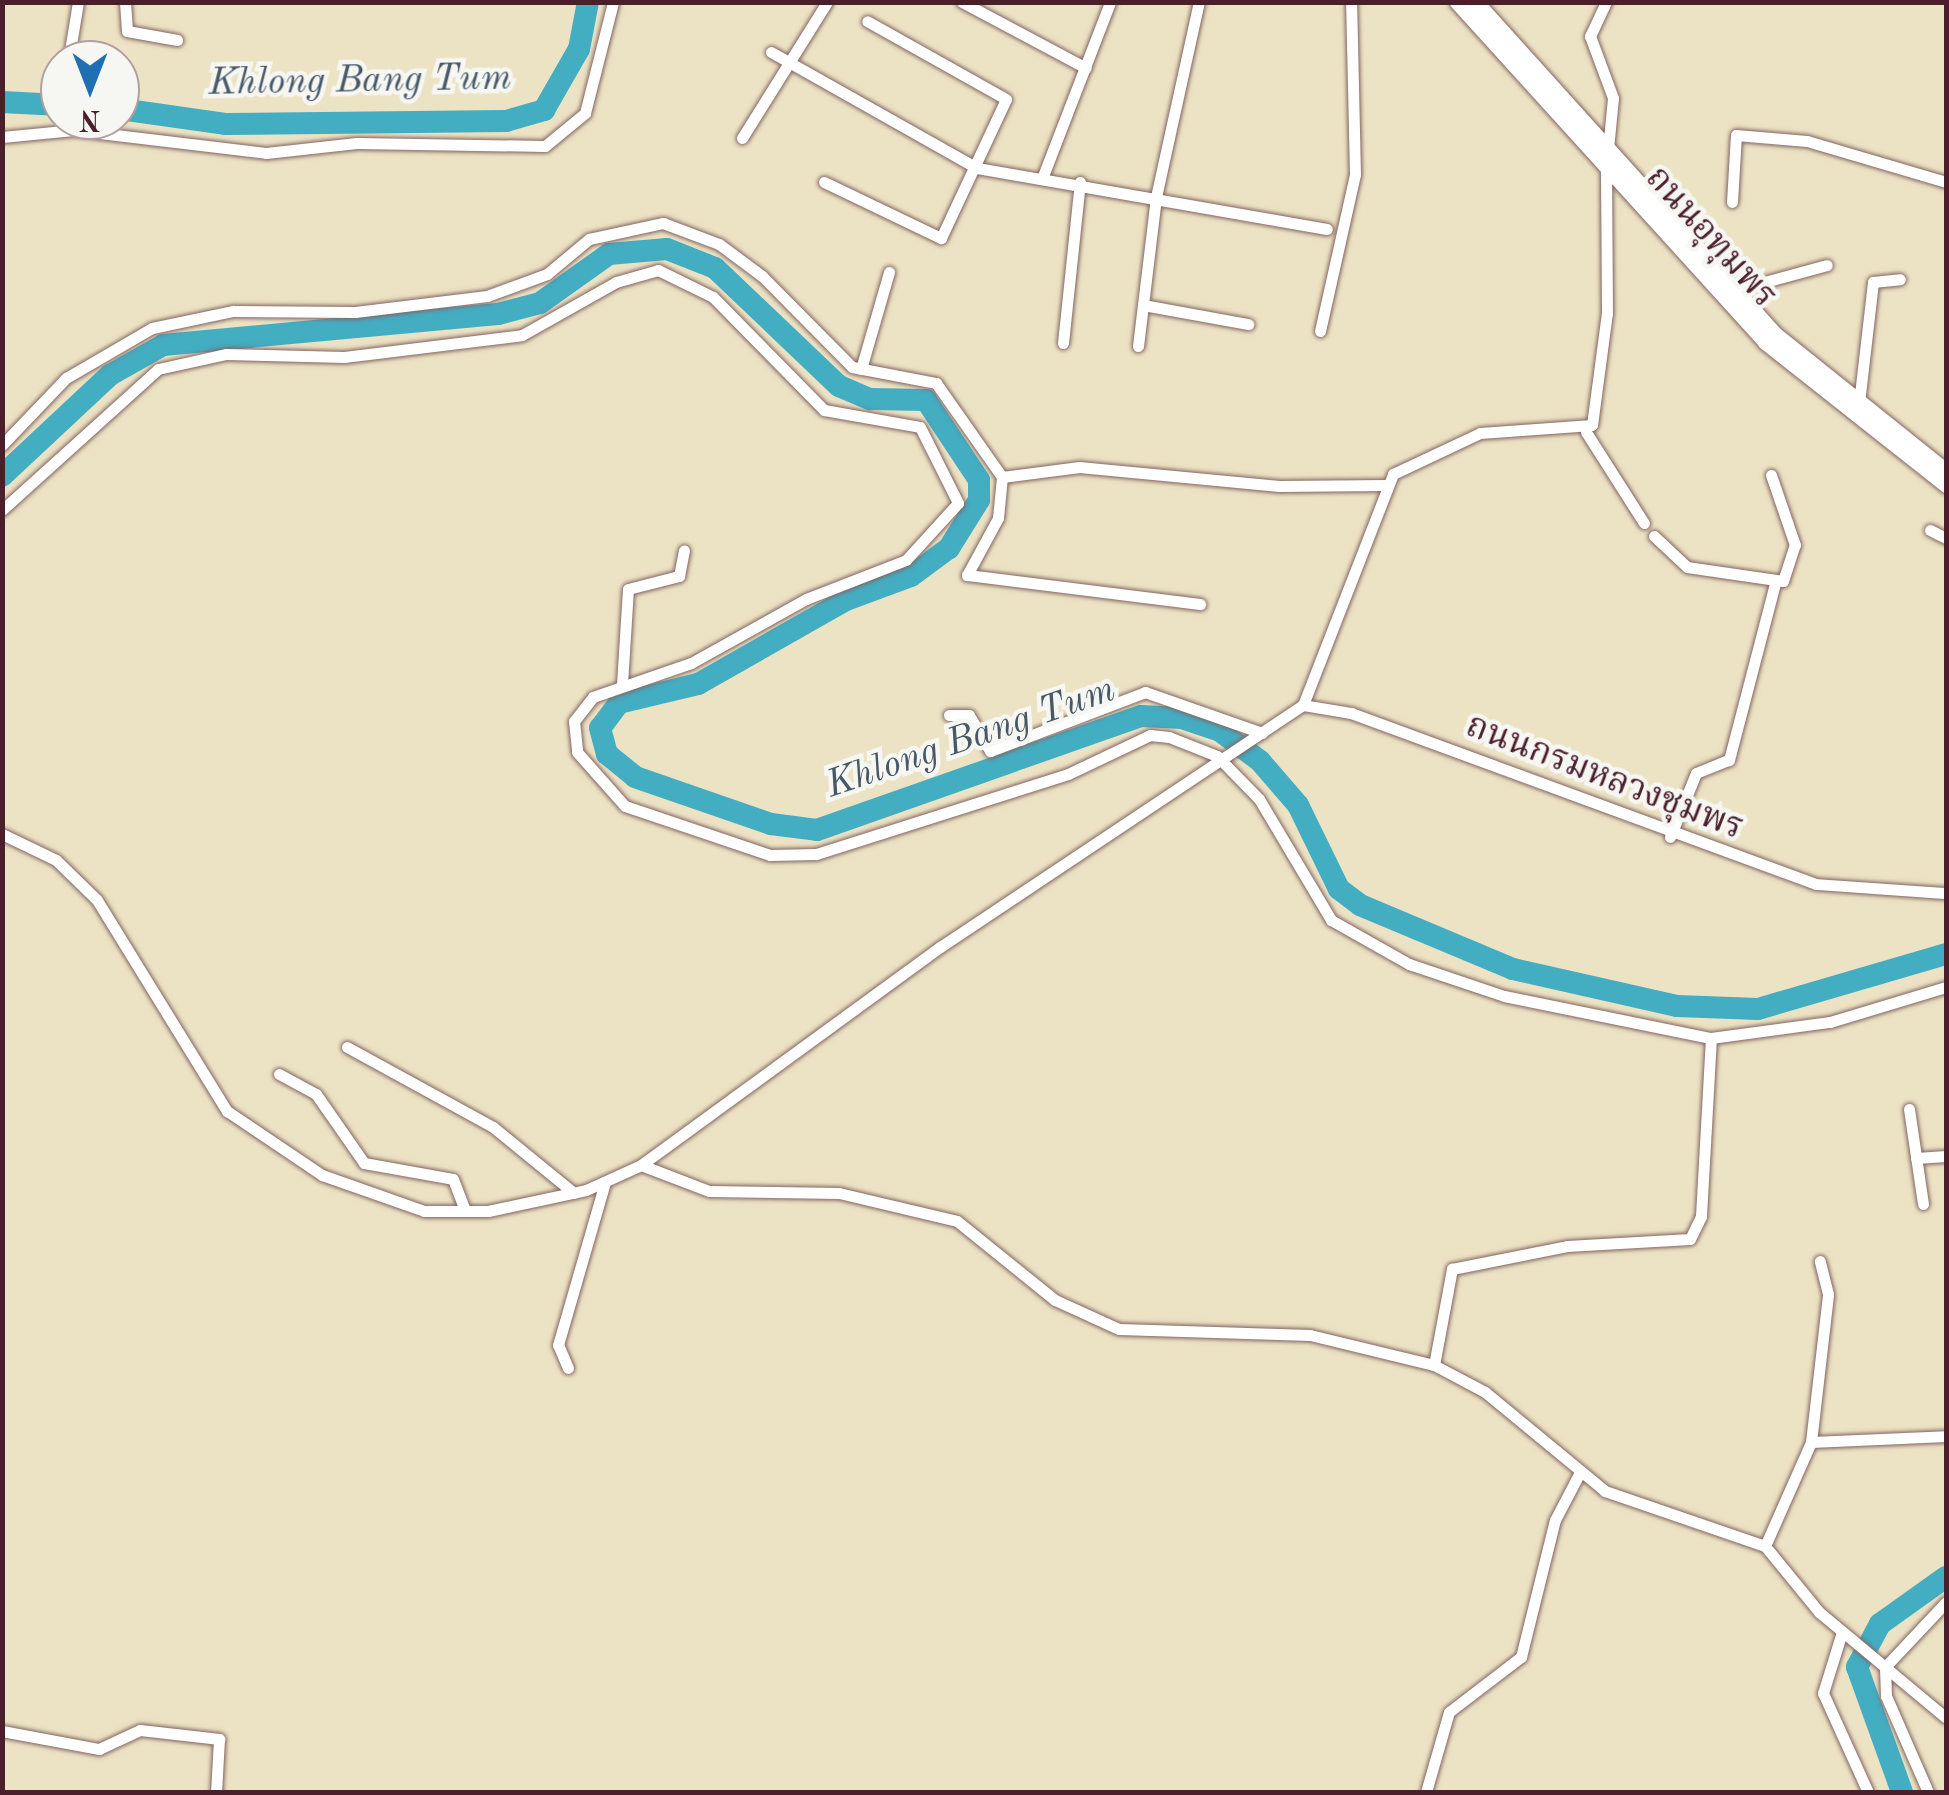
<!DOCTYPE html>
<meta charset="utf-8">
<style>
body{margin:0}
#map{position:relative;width:1949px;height:1795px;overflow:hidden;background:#ece3c4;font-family:"Old Standard TT","Noto Serif Thai",serif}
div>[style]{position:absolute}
.river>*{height:22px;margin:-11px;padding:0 11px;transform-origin:11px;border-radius:11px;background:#43adc2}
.roads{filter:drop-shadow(0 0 2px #836461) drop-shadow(0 0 2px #836461)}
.street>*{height:11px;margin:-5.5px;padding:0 5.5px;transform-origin:5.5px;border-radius:5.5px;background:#fff}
.secondary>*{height:15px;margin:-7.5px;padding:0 7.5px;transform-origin:7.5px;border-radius:7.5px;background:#fff}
span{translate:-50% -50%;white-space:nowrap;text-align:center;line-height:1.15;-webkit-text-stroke:9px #f6f6f2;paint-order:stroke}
.street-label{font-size:35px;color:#4a1f2b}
.water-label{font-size:38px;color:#475867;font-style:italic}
.frame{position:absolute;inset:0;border:5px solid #4a1f2b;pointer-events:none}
.north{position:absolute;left:40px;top:40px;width:100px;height:100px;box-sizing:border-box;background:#f6f6f2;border:2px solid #b1a0a2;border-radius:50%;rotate:180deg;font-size:28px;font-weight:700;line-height:40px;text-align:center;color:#4a1f2b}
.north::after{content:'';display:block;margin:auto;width:35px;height:45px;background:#1f6fb2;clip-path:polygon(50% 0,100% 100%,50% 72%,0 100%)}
</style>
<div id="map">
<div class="river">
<i style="left:2px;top:102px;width:58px;rotate:3deg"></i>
<i style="left:120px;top:109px;width:106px;rotate:8.1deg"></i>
<i style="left:225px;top:124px;width:281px;rotate:-0.6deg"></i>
<i style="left:506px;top:121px;width:40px;rotate:-16deg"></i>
<i style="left:544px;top:110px;width:70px;rotate:-60.2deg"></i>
<i style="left:579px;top:49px;width:48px;rotate:-79.2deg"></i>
<i style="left:2px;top:476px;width:148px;rotate:-43.1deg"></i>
<i style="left:110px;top:375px;width:61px;rotate:-29.5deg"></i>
<i style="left:163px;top:345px;width:336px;rotate:-5.3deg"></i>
<i style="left:498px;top:314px;width:43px;rotate:-14.7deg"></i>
<i style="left:540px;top:303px;width:85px;rotate:-35.4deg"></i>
<i style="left:609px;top:254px;width:58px;rotate:-4.9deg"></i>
<i style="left:667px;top:249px;width:52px;rotate:21.6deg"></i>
<i style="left:715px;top:268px;width:171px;rotate:43.6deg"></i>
<i style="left:839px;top:386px;width:34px;rotate:23deg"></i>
<i style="left:870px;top:399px;width:56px;rotate:1deg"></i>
<i style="left:926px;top:400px;width:96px;rotate:56.5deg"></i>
<i style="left:979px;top:480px;width:20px;rotate:90deg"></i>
<i style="left:979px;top:500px;width:57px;rotate:122deg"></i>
<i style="left:949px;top:548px;width:47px;rotate:143.6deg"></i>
<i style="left:911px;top:576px;width:69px;rotate:159.7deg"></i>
<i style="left:846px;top:600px;width:170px;rotate:150.4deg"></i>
<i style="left:698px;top:684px;width:81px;rotate:166.5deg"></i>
<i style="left:619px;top:703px;width:31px;rotate:127deg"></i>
<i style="left:600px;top:728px;width:27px;rotate:75deg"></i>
<i style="left:607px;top:754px;width:36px;rotate:39deg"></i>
<i style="left:635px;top:777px;width:144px;rotate:19.1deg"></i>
<i style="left:771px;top:824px;width:46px;rotate:7.4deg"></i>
<i style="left:817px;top:830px;width:343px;rotate:-19.4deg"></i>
<i style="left:1141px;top:716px;width:41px;rotate:2.8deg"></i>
<i style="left:1182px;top:718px;width:40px;rotate:18.9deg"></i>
<i style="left:1220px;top:731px;width:50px;rotate:36.9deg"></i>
<i style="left:1260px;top:761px;width:58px;rotate:49.2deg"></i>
<i style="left:1298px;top:805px;width:93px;rotate:64deg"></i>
<i style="left:1339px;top:889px;width:26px;rotate:37deg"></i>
<i style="left:1360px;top:905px;width:166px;rotate:22.7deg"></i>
<i style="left:1513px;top:969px;width:168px;rotate:12.7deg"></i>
<i style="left:1677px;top:1006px;width:81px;rotate:2.1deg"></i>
<i style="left:1758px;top:1009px;width:196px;rotate:-16.3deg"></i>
<i style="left:1902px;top:1792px;width:133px;rotate:-109.8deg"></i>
<i style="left:1857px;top:1667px;width:49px;rotate:-61.9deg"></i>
<i style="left:1880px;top:1624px;width:81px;rotate:-35.5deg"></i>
</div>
<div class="roads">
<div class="street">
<i style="left:125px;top:2px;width:29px;rotate:86deg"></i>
<i style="left:127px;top:31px;width:51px;rotate:10.2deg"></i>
<i style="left:962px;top:2px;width:140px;rotate:28deg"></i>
<i style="left:1606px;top:2px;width:38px;rotate:115deg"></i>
<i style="left:1590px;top:36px;width:66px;rotate:69.6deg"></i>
<i style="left:1613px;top:98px;width:51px;rotate:95.6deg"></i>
<i style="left:771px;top:52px;width:236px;rotate:29.4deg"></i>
<i style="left:977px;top:168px;width:355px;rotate:9.9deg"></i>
<i style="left:69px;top:57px;width:56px;rotate:-80.7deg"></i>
<i style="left:2px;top:137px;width:72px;rotate:-5.6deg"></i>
<i style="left:74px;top:130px;width:193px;rotate:6.8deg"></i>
<i style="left:266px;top:153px;width:91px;rotate:-6.3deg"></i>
<i style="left:356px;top:143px;width:189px;rotate:0.9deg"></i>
<i style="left:545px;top:146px;width:52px;rotate:-39.5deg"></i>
<i style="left:585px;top:113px;width:114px;rotate:-75.8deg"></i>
<i style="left:742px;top:138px;width:160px;rotate:-58deg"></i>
<i style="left:1043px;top:176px;width:186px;rotate:-68.9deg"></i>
<i style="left:824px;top:182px;width:130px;rotate:25.6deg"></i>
<i style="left:941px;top:238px;width:153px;rotate:-64.9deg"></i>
<i style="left:1006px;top:99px;width:159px;rotate:-150.7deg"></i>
<i style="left:1732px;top:202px;width:67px;rotate:-86.6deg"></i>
<i style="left:1736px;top:135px;width:71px;rotate:4.8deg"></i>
<i style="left:1807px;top:141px;width:145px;rotate:16.4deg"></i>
<i style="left:1735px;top:290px;width:95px;rotate:-15.2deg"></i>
<i style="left:1143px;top:305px;width:107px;rotate:10.3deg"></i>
<i style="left:1320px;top:331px;width:161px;rotate:-77.4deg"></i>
<i style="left:1355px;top:174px;width:172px;rotate:-91.3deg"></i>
<i style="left:1063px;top:343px;width:162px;rotate:-84deg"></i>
<i style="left:1138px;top:346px;width:150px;rotate:-83.1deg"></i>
<i style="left:1156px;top:197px;width:200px;rotate:-77.6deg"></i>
<i style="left:861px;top:369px;width:101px;rotate:-73.9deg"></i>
<i style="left:1859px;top:403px;width:122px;rotate:-83.4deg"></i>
<i style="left:1873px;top:282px;width:27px;rotate:-6deg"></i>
<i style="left:1586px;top:432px;width:108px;rotate:57.5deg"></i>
<i style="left:2px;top:445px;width:93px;rotate:-46.3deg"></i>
<i style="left:66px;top:378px;width:99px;rotate:-30.2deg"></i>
<i style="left:152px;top:328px;width:83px;rotate:-11.9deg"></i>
<i style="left:233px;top:311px;width:122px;rotate:0.5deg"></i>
<i style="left:355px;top:312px;width:133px;rotate:-6.9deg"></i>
<i style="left:487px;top:296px;width:64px;rotate:-20.1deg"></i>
<i style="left:547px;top:274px;width:55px;rotate:-39.8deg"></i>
<i style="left:589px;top:239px;width:76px;rotate:-12.2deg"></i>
<i style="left:663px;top:223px;width:60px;rotate:20.6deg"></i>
<i style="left:719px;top:244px;width:54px;rotate:36.7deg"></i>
<i style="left:762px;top:276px;width:128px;rotate:45.3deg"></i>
<i style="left:852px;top:367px;width:86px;rotate:10.8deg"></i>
<i style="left:936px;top:383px;width:115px;rotate:54.9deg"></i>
<i style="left:1002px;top:477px;width:78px;rotate:-7.4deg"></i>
<i style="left:1079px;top:467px;width:201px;rotate:5.4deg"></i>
<i style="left:1279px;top:486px;width:107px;rotate:-0.5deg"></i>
<i style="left:1002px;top:477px;width:41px;rotate:95.6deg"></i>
<i style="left:998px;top:518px;width:65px;rotate:118.5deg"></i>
<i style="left:967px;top:575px;width:235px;rotate:7.1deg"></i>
<i style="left:2px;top:510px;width:210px;rotate:-42.1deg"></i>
<i style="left:158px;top:369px;width:70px;rotate:-12.4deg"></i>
<i style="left:226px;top:354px;width:118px;rotate:1.5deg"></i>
<i style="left:344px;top:357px;width:179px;rotate:-7deg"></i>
<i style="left:522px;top:335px;width:108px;rotate:-29.4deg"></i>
<i style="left:616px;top:282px;width:44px;rotate:-15.9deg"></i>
<i style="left:658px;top:270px;width:61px;rotate:26.1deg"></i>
<i style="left:713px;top:297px;width:158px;rotate:45.5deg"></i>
<i style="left:824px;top:410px;width:97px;rotate:10deg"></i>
<i style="left:920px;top:427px;width:85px;rotate:63.4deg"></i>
<i style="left:958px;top:503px;width:77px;rotate:132.4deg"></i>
<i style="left:906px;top:560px;width:107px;rotate:158.7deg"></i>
<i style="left:806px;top:599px;width:132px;rotate:150.9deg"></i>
<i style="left:691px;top:663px;width:104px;rotate:160.9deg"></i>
<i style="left:593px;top:697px;width:31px;rotate:128deg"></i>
<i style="left:574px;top:721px;width:31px;rotate:84deg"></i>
<i style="left:577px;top:752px;width:72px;rotate:48.4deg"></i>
<i style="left:625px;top:806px;width:153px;rotate:18.7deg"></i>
<i style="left:770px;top:855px;width:46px;rotate:-1.2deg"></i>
<i style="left:816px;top:854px;width:264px;rotate:-17.6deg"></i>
<i style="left:1068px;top:774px;width:91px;rotate:-25.4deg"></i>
<i style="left:1150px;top:735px;width:19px;rotate:6deg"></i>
<i style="left:1169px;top:737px;width:52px;rotate:21.6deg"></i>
<i style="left:1217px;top:756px;width:60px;rotate:45.7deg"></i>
<i style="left:1259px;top:799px;width:141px;rotate:59.2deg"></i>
<i style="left:1331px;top:920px;width:90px;rotate:29.4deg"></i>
<i style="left:1409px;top:964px;width:100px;rotate:18.6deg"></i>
<i style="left:1504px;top:996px;width:211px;rotate:11.5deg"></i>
<i style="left:1711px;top:1038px;width:120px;rotate:-7.7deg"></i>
<i style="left:1830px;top:1022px;width:121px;rotate:-16.8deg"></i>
<i style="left:1930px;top:530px;width:18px;rotate:27deg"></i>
<i style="left:1654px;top:536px;width:45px;rotate:43.2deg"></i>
<i style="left:1687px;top:567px;width:97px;rotate:8.3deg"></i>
<i style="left:1783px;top:581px;width:38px;rotate:-72deg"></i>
<i style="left:1795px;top:545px;width:74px;rotate:-108.9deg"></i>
<i style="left:622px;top:684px;width:95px;rotate:-86.4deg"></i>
<i style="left:628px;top:589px;width:53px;rotate:-14.3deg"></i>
<i style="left:679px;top:576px;width:26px;rotate:-79deg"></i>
<i style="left:1303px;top:705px;width:248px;rotate:-68.7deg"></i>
<i style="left:1393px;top:474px;width:96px;rotate:-25.2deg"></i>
<i style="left:1480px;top:433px;width:112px;rotate:-4.1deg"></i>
<i style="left:1592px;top:425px;width:113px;rotate:-82.4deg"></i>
<i style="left:1607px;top:313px;width:145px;rotate:-90.4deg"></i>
<i style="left:949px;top:715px;width:20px"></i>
<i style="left:969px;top:715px;width:42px;rotate:59.7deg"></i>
<i style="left:990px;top:751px;width:166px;rotate:-20.8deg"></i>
<i style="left:1145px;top:692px;width:124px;rotate:19.3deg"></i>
<i style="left:2px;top:834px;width:60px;rotate:25.7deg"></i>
<i style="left:56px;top:860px;width:57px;rotate:44.3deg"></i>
<i style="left:97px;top:900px;width:248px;rotate:58.4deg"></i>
<i style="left:227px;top:1111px;width:115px;rotate:34deg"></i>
<i style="left:322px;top:1175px;width:108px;rotate:19.4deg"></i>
<i style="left:424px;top:1211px;width:64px"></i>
<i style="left:488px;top:1211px;width:100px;rotate:-12.1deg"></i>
<i style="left:586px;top:1190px;width:60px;rotate:-24.4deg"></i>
<i style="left:641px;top:1165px;width:370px;rotate:-36.1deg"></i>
<i style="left:940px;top:947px;width:436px;rotate:-33.7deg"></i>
<i style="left:1303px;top:705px;width:49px;rotate:9.5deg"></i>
<i style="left:1351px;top:713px;width:495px;rotate:20.2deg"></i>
<i style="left:1816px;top:884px;width:130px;rotate:4deg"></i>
<i style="left:1670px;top:837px;width:69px;rotate:-67.9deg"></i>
<i style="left:1696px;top:773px;width:35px;rotate:-22deg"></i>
<i style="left:1729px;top:760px;width:183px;rotate:-75.4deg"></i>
<i style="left:347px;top:1047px;width:166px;rotate:28.7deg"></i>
<i style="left:493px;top:1127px;width:104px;rotate:39.2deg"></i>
<i style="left:279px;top:1074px;width:42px;rotate:28.4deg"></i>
<i style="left:316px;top:1094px;width:84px;rotate:55.2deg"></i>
<i style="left:364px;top:1163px;width:90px;rotate:10.2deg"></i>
<i style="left:453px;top:1179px;width:34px;rotate:69deg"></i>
<i style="left:1909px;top:1109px;width:96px;rotate:81.6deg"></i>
<i style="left:1916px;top:1158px;width:30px;rotate:-4deg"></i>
<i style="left:641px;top:1165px;width:73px;rotate:20.9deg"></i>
<i style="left:709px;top:1191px;width:130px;rotate:0.9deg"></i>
<i style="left:839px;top:1193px;width:121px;rotate:13.3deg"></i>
<i style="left:957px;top:1221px;width:126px;rotate:38.9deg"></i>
<i style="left:1055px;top:1300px;width:70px;rotate:24.4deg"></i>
<i style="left:1119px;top:1329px;width:191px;rotate:1.8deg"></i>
<i style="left:1310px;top:1335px;width:128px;rotate:13.6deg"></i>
<i style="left:1434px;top:1365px;width:58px;rotate:27.9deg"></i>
<i style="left:1485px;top:1392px;width:156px;rotate:39.5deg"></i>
<i style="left:1605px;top:1491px;width:169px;rotate:19deg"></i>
<i style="left:1765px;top:1546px;width:85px;rotate:50.7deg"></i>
<i style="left:1819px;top:1612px;width:165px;rotate:39.8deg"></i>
<i style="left:1434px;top:1365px;width:98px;rotate:-79.4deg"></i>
<i style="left:1452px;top:1269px;width:117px;rotate:-11.3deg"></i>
<i style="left:1567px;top:1246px;width:123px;rotate:-3.3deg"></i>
<i style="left:1690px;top:1239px;width:25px;rotate:-64deg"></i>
<i style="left:1701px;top:1216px;width:178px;rotate:-86.8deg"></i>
<i style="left:568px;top:1368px;width:25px;rotate:-113deg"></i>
<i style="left:558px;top:1345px;width:170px;rotate:-73.9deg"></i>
<i style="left:1811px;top:1442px;width:135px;rotate:-2.5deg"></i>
<i style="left:1765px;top:1546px;width:114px;rotate:-66.1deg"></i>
<i style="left:1811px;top:1442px;width:149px;rotate:-83.4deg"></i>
<i style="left:1828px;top:1294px;width:34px;rotate:-104deg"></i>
<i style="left:1842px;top:1632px;width:64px;rotate:107.3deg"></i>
<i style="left:1823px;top:1693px;width:109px;rotate:65.6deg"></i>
<i style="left:2px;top:1731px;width:99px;rotate:10.5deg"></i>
<i style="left:99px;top:1749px;width:45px;rotate:-24.9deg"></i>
<i style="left:140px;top:1730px;width:80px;rotate:6.5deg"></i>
<i style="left:219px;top:1739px;width:53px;rotate:93.2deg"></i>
<i style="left:1426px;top:1792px;width:83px;rotate:-74deg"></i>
<i style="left:1449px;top:1712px;width:91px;rotate:-37.4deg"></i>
<i style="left:1521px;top:1657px;width:141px;rotate:-76.1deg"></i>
<i style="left:1555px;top:1520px;width:52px;rotate:-62.4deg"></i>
<i style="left:1928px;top:1792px;width:105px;rotate:-113.6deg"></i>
<i style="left:1886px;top:1696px;width:29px;rotate:-92deg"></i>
<i style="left:1885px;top:1667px;width:89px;rotate:-46.8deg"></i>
</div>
<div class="secondary">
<i style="left:1457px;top:2px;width:459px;rotate:47.8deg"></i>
<i style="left:1765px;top:342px;width:231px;rotate:38.3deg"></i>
<i style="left:1476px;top:2px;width:447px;rotate:48deg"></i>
<i style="left:1775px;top:334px;width:219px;rotate:38.7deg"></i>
</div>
</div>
<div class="street-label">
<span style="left:1710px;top:238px;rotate:48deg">ถนนอุทุมพร</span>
<span style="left:1604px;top:778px;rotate:21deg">ถนนกรมหลวงชุมพร</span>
</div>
<div class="water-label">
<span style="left:360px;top:82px;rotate:-1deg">Khlong Bang Tum</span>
<span style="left:971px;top:739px;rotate:-19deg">Khlong Bang Tum</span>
</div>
<div class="frame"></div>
<div class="north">N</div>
</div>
